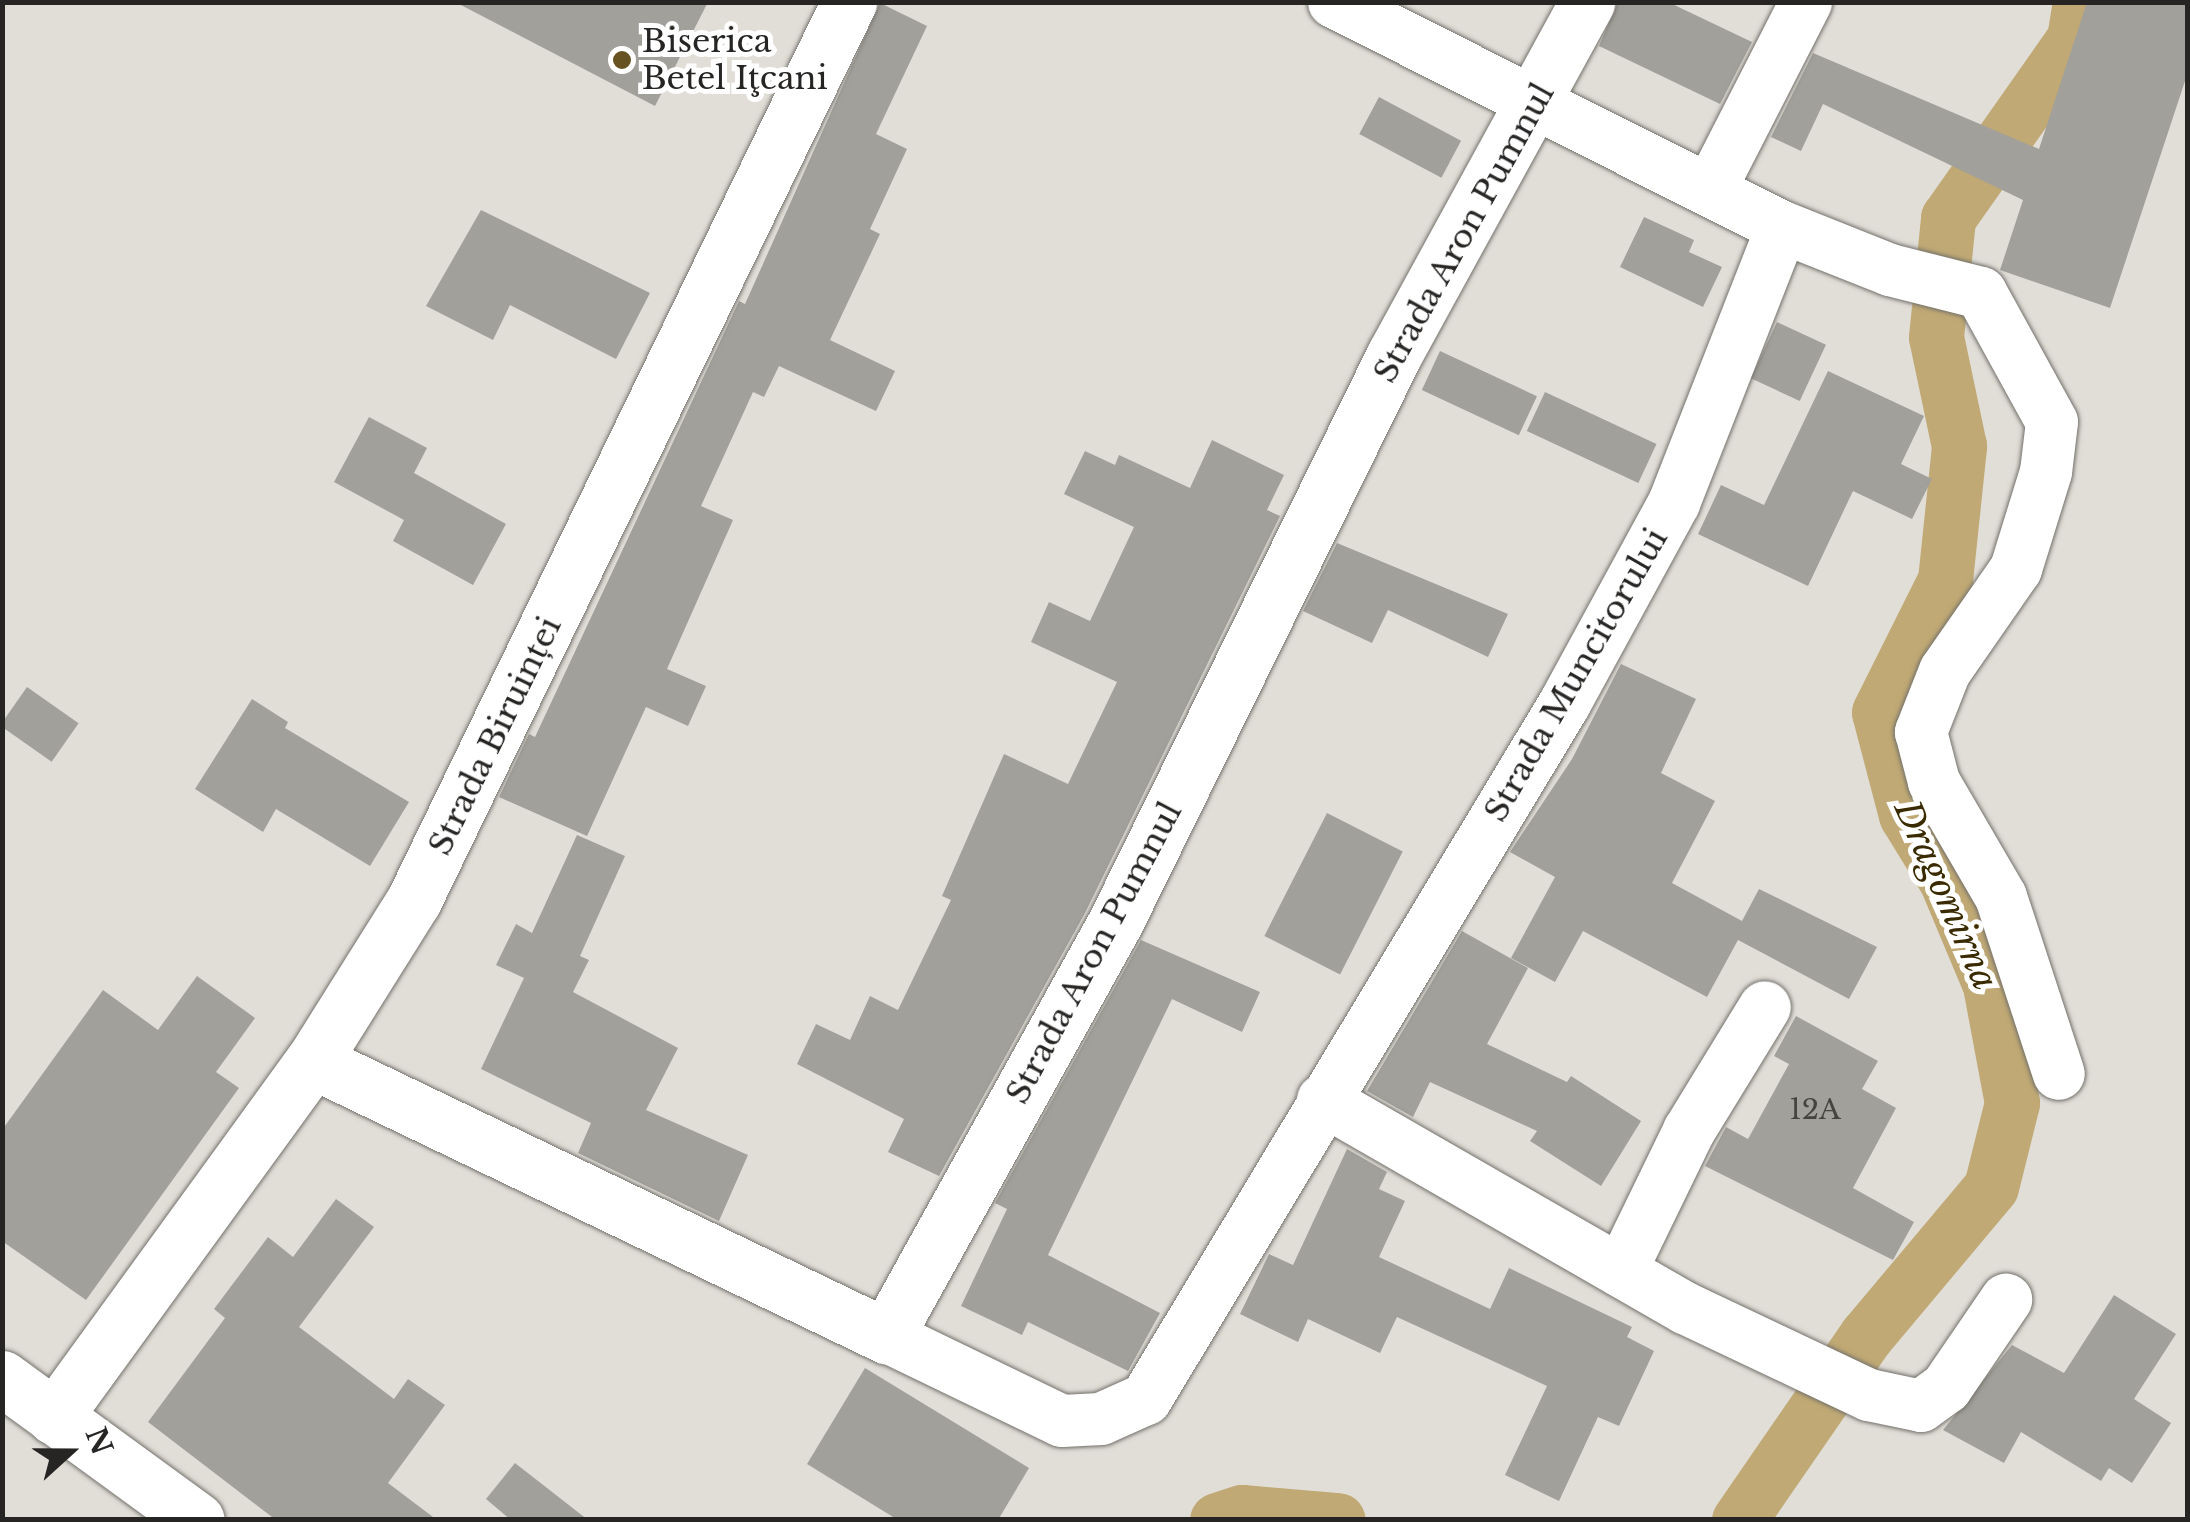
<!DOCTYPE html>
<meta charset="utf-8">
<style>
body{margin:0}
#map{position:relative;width:2190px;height:1522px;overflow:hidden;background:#e1ded8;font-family:"Libre Baskerville",serif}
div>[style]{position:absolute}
.canal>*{height:55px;margin:-27.5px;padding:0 27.5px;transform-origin:27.5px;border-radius:27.5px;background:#c0a974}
.building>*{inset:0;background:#a2a09a;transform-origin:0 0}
.roads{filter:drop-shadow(0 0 2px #73716b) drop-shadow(0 0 2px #73716b)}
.minor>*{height:52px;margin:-26px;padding:0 26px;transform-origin:26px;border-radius:26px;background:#fff}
.tertiary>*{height:55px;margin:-27.5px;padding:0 27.5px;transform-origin:27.5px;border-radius:27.5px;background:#fff}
.secondary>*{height:55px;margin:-27.5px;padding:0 27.5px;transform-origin:27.5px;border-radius:27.5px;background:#fff}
.dots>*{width:28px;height:28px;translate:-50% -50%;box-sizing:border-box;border:5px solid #fff;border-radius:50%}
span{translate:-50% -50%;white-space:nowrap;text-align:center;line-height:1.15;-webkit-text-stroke:10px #fff;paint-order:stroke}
.number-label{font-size:28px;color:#454441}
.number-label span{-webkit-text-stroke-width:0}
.poi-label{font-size:32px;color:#262523}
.left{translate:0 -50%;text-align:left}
.street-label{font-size:32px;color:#262523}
.water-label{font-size:35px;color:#392a00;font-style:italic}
.frame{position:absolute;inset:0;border:5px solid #262523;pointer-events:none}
.north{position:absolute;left:20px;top:1402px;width:100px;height:100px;-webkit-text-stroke:8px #fff;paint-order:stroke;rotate:69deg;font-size:28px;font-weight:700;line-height:40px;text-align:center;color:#262523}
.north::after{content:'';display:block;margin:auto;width:35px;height:45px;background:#262523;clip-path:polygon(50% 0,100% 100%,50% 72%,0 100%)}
</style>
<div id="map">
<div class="canal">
<i style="left:1217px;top:1520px;width:26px;rotate:-18deg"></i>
<i style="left:1242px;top:1512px;width:96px;rotate:4.8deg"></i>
<i style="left:1739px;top:1520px;width:224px;rotate:-55.4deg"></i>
<i style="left:1866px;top:1336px;width:194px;rotate:-50deg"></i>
<i style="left:1991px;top:1187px;width:87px;rotate:-76deg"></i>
<i style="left:2012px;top:1103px;width:120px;rotate:-100.6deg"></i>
<i style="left:1990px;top:985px;width:114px;rotate:-112.7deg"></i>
<i style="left:1946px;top:880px;width:76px;rotate:-121.6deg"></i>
<i style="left:1906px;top:815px;width:106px;rotate:-104.7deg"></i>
<i style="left:1879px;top:712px;width:148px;rotate:-63.4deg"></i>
<i style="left:1945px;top:580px;width:135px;rotate:-84deg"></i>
<i style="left:1959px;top:446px;width:111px;rotate:-101.9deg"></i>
<i style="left:1936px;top:337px;width:120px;rotate:-84.2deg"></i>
<i style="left:1948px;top:218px;width:219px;rotate:-54.9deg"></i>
<i style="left:2074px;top:39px;width:37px;rotate:-81deg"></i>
</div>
<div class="building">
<i style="clip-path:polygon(455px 2px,708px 2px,655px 106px)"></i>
<i style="clip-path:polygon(1618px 2px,1668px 2px,1752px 42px,1720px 104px,1599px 46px)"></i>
<i style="clip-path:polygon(2087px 2px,2188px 2px,2188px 72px,2110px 308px,2000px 270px,2023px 200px,1823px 104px,1801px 151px,1771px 137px,1813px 53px,2039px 149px)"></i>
<i style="clip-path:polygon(880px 3px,927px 26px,876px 134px,907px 149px,870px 229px,880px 234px,830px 340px,895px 371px,876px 411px,779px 366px,764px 397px,753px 392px,701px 506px,733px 520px,667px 669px,706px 686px,688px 726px,646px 707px,587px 836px,499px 797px,529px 734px,535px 737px,739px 301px,745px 304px)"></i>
<i style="left:1379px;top:97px;width:93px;height:42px;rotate:28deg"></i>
<i style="clip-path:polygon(481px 210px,650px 293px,616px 359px,510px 305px,493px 340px,426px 306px)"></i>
<i style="clip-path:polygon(1644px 217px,1694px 240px,1689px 252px,1722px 267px,1703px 307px,1620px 267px)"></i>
<i style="left:1777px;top:322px;width:54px;height:62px;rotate:25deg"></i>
<i style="left:1440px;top:351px;width:107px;height:43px;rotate:25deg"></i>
<i style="clip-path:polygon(1828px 371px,1924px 416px,1901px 464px,1932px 479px,1912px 519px,1853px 491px,1808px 586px,1698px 534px,1721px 485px,1764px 505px)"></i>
<i style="left:1545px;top:392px;width:123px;height:43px;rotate:25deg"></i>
<i style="clip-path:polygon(369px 417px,427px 448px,414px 473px,506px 524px,473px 585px,393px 541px,404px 520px,334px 482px)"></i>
<i style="clip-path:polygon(1212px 440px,1284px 475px,1267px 510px,1280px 516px,1085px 913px,939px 1176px,888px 1152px,904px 1119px,797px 1064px,816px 1024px,850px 1040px,870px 996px,898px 1010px,951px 900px,942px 896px,1004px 754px,1068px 784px,1117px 682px,1031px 642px,1049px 602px,1090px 621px,1134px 527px,1064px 494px,1085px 451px,1115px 465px,1119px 455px,1190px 488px)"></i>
<i style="clip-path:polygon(1337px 543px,1508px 614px,1488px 657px,1388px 610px,1372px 643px,1303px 611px)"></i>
<i style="clip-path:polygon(1621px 664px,1696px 699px,1661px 773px,1715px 801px,1672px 883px,1742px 921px,1759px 889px,1877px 947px,1849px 999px,1738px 940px,1707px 997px,1583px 931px,1555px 982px,1511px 958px,1555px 877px,1510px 852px,1572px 759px)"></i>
<i style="left:27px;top:687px;width:63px;height:47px;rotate:35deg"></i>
<i style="clip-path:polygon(252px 699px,288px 722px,285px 728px,409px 802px,370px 866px,276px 809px,263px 832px,195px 789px)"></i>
<i style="left:1327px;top:813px;width:85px;height:138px;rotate:27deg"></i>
<i style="clip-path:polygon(577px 835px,625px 856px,580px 956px,589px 960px,573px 992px,678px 1048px,646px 1110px,748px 1155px,719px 1221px,578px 1153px,591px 1123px,481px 1069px,524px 978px,496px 965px,516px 924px,532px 933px)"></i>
<i style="clip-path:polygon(1462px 931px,1528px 968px,1487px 1044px,1567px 1082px,1571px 1076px,1641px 1121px,1601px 1186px,1530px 1141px,1537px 1131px,1430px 1082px,1413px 1117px,1367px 1091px)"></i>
<i style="clip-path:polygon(1141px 940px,1260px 992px,1242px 1032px,1172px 999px,1048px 1255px,1160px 1313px,1128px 1371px,1028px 1322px,1022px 1335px,961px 1306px,1007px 1209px,995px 1203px)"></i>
<i style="clip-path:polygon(197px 976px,255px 1018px,216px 1072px,239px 1088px,86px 1300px,2px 1241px,2px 1130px,103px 990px,158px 1030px)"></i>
<i style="clip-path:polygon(1796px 1016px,1878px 1061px,1862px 1089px,1896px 1108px,1853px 1188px,1914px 1222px,1893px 1260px,1705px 1166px,1726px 1127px,1748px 1139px,1789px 1064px,1774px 1056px)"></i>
<i style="clip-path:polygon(1347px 1149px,1387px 1172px,1379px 1189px,1405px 1201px,1379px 1257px,1490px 1309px,1509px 1268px,1632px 1327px,1627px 1337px,1654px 1351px,1619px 1426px,1598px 1417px,1559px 1501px,1505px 1475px,1547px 1386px,1397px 1317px,1380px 1353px,1308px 1319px,1298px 1342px,1240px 1314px,1269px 1254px,1293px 1265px)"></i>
<i style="clip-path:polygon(336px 1199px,374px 1227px,299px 1327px,394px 1399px,408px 1379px,445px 1405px,388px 1483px,437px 1520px,276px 1520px,148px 1422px,225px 1318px,214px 1309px,268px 1237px,293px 1257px)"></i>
<i style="clip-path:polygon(2114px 1295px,2176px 1334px,2134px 1399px,2171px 1423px,2132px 1483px,2109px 1468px,2101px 1481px,2021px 1432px,2004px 1463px,1943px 1430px,2012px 1345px,2064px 1373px)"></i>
<i style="clip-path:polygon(865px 1368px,1029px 1468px,998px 1520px,898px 1520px,807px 1464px)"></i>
<i style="clip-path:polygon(515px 1463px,588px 1520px,511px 1520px,486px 1499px)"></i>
</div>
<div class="roads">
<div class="minor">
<i style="left:1334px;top:2px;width:501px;rotate:26.67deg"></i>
<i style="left:1782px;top:227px;width:116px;rotate:21.7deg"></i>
<i style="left:1890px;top:270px;width:94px;rotate:14.2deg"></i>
<i style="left:1981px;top:293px;width:147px;rotate:61.2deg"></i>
<i style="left:2052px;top:422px;width:50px;rotate:96.8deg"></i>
<i style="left:2046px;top:472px;width:102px;rotate:107.2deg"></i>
<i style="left:2016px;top:569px;width:124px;rotate:124.8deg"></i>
<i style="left:1945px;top:671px;width:66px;rotate:111.5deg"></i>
<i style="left:1921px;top:732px;width:52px;rotate:75.4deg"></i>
<i style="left:1934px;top:782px;width:133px;rotate:59.8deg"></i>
<i style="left:2001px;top:897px;width:186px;rotate:71.9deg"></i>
<i style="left:1710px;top:190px;width:211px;rotate:-62.9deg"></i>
<i style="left:1323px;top:1100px;width:418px;rotate:29.9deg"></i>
<i style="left:1685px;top:1308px;width:204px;rotate:25.3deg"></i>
<i style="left:1869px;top:1395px;width:53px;rotate:11.9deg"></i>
<i style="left:1921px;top:1406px;width:31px;rotate:-36deg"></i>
<i style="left:1946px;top:1388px;width:107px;rotate:-55.7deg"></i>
<i style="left:1621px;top:1271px;width:156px;rotate:-64.1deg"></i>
<i style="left:1689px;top:1131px;width:145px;rotate:-58.5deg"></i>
<i style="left:886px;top:1336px;width:195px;rotate:25.8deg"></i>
<i style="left:1062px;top:1421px;width:39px;rotate:-3deg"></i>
<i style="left:1101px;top:1419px;width:49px;rotate:-24deg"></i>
<i style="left:1146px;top:1399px;width:812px;rotate:-58.95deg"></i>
<i style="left:1565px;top:703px;width:228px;rotate:-61.4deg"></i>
<i style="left:1674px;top:503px;width:296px;rotate:-68.6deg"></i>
</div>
<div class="tertiary">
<i style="left:313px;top:1061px;width:636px;rotate:25.64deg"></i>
<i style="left:886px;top:1336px;width:474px;rotate:-61deg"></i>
<i style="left:1116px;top:921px;width:631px;rotate:-63.84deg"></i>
<i style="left:1394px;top:355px;width:402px;rotate:-61.3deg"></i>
<i style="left:54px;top:1417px;width:440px;rotate:-54deg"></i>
<i style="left:313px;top:1061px;width:190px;rotate:-57.9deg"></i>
<i style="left:414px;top:900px;width:998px;rotate:-64.15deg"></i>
</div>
<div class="secondary">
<i style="left:2px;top:1378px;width:241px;rotate:36.1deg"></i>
</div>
</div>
<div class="dots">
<i style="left:622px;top:60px;background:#665321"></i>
</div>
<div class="number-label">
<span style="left:1815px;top:1110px">12A</span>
</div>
<div class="poi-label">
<span class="left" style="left:642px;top:60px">Biserica<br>Betel Iţcani</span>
</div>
<div class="street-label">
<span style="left:1464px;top:233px;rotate:-61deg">Strada Aron Pumnul</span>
<span style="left:1576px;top:675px;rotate:-60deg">Strada Muncitorului</span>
<span style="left:495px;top:736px;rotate:-64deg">Strada Biruinței</span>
<span style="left:1094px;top:953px;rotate:-62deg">Strada Aron Pumnul</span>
</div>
<div class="water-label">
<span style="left:1946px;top:895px;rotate:66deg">Dragomirna</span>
</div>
<div class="frame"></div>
<div class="north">N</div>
</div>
